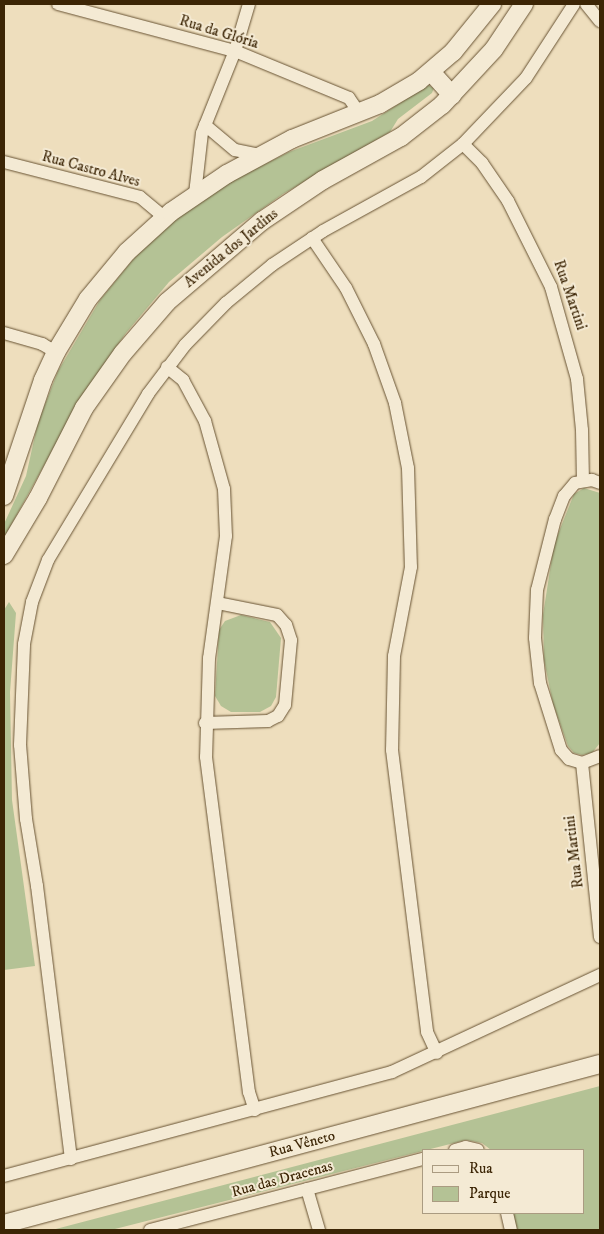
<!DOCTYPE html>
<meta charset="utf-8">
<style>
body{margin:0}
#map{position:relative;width:604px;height:1234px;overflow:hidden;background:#eedebd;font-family:"IM FELL DW Pica",serif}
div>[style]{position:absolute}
.green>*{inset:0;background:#b4c295}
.roads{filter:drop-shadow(0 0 1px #685333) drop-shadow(0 0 1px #685333)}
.street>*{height:12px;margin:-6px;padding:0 6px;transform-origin:6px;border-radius:6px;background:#f4ead4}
.secondary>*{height:18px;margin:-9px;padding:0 9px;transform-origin:9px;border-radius:9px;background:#f4ead4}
span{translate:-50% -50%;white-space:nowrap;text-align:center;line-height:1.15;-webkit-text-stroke:4px #f4ead4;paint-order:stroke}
.street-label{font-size:15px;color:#3c2505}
.frame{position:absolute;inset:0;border:5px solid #3c2505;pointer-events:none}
.legend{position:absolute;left:422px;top:1149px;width:162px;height:65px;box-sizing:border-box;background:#f4ead4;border:1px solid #aa9b81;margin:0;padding:6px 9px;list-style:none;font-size:15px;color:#3c2505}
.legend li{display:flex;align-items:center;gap:10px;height:25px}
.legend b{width:25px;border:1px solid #aa9b81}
</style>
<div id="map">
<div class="green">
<i style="clip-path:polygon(428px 85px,434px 88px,432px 93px,398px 119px,390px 132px,283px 194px,222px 237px,169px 282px,126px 333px,84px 393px,4px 538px,4px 524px,26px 476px,38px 422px,58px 371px,100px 300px,135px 257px,181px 215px,233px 180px,289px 152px,372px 121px)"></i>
<i style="clip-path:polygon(584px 488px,600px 493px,600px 743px,592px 753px,582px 755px,574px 753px,568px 746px,553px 704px,544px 660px,543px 615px,554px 544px,574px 494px)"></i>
<i style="clip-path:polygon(9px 602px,16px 613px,10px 692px,12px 800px,35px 966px,4px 970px,4px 610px)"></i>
<i style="clip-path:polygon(241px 615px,270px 622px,281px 638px,276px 697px,271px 706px,260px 712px,231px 712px,221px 706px,215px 696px,219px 630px,225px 621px)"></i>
<i style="clip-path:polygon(600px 1086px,600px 1230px,516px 1230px,512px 1213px,583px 1213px,583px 1150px,491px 1150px,482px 1143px,466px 1140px,111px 1230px,52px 1230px)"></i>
</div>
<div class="roads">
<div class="street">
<i style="left:58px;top:4px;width:183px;rotate:14.9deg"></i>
<i style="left:235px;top:51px;width:123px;rotate:22.4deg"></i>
<i style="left:349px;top:98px;width:18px;rotate:56deg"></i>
<i style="left:586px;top:4px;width:22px;rotate:51deg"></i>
<i style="left:205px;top:125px;width:39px;rotate:40deg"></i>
<i style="left:235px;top:150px;width:25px;rotate:11deg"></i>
<i style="left:463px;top:144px;width:27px;rotate:45deg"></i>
<i style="left:482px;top:163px;width:46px;rotate:55.6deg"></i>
<i style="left:508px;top:201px;width:96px;rotate:63.4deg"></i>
<i style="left:551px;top:287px;width:96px;rotate:74.2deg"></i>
<i style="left:577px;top:379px;width:51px;rotate:84.4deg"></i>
<i style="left:582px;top:430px;width:50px;rotate:88.9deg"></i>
<i style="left:4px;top:162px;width:140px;rotate:14.4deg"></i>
<i style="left:140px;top:197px;width:33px;rotate:40deg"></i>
<i style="left:195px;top:194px;width:61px;rotate:-83.5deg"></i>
<i style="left:202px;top:133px;width:88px;rotate:-68.1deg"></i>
<i style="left:235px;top:51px;width:49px;rotate:-73.4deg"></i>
<i style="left:312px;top:238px;width:60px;rotate:55.8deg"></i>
<i style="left:346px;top:288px;width:63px;rotate:63.4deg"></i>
<i style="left:374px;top:344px;width:63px;rotate:70.4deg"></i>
<i style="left:395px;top:403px;width:66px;rotate:78.7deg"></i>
<i style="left:408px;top:468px;width:99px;rotate:88.3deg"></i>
<i style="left:411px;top:567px;width:91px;rotate:100.8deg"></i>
<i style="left:394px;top:656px;width:94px;rotate:91.2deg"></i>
<i style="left:392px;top:750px;width:284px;rotate:82.9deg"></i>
<i style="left:427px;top:1032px;width:23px;rotate:65deg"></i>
<i style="left:4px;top:333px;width:40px;rotate:16deg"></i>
<i style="left:42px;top:344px;width:16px;rotate:30deg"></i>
<i style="left:167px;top:367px;width:21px;rotate:39deg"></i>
<i style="left:183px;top:380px;width:47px;rotate:61.8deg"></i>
<i style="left:205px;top:421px;width:71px;rotate:74.4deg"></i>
<i style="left:224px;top:489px;width:47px;rotate:87.6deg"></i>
<i style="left:226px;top:536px;width:123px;rotate:97.9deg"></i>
<i style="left:209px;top:658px;width:99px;rotate:91.7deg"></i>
<i style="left:206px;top:757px;width:338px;rotate:82.7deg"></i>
<i style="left:249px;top:1092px;width:19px;rotate:72deg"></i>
<i style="left:600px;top:483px;width:9px;rotate:-159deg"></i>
<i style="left:592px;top:480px;width:17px;rotate:170deg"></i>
<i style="left:575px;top:483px;width:17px;rotate:130deg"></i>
<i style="left:564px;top:496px;width:25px;rotate:111deg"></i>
<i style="left:555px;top:519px;width:73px;rotate:104.2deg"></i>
<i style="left:537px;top:590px;width:48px;rotate:92.4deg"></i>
<i style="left:535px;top:638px;width:45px;rotate:83.7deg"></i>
<i style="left:540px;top:683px;width:70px;rotate:72.6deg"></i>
<i style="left:561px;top:750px;width:12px;rotate:48deg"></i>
<i style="left:569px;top:759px;width:14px;rotate:17deg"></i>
<i style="left:582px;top:763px;width:19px;rotate:-21deg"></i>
<i style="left:205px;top:723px;width:63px;rotate:-1.8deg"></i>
<i style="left:268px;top:721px;width:11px;rotate:-27deg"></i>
<i style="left:278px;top:716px;width:13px;rotate:-58deg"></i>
<i style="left:285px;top:705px;width:65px;rotate:-84.7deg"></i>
<i style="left:291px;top:640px;width:16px;rotate:-108deg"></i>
<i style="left:286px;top:625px;width:13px;rotate:-132deg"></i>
<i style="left:277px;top:615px;width:60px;rotate:-168.5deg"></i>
<i style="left:582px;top:763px;width:175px;rotate:84.1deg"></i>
<i style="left:455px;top:1150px;width:11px;rotate:-15deg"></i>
<i style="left:466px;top:1147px;width:12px;rotate:14deg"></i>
<i style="left:71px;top:1159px;width:275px;rotate:-97.1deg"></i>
<i style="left:37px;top:886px;width:68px;rotate:-99.3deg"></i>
<i style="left:26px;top:819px;width:74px;rotate:-94.6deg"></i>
<i style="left:20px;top:745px;width:101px;rotate:-87.7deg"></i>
<i style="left:24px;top:644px;width:43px;rotate:-79.2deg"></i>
<i style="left:32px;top:602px;width:45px;rotate:-69.1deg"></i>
<i style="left:48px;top:560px;width:194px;rotate:-58.9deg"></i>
<i style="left:148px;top:394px;width:61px;rotate:-52.9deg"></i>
<i style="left:185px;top:345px;width:59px;rotate:-45.7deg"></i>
<i style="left:226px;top:303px;width:60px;rotate:-39.6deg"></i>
<i style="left:272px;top:265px;width:61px;rotate:-33.7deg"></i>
<i style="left:323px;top:231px;width:112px;rotate:-28.9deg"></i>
<i style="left:421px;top:177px;width:53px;rotate:-38.2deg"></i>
<i style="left:463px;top:144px;width:91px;rotate:-46.3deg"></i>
<i style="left:526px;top:78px;width:88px;rotate:-57deg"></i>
<i style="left:4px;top:1176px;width:402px;rotate:-15deg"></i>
<i style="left:392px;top:1072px;width:230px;rotate:-25deg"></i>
<i style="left:307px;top:1189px;width:43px;rotate:73.7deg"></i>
<i style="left:507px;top:1213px;width:17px;rotate:77deg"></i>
<i style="left:150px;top:1230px;width:282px;rotate:-14.6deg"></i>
</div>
<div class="secondary">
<i style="left:432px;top:73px;width:30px;rotate:48deg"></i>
<i style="left:4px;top:496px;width:122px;rotate:-71.4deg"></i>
<i style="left:43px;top:380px;width:31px;rotate:-65deg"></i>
<i style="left:56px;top:352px;width:62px;rotate:-58.9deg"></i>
<i style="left:88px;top:299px;width:61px;rotate:-50.3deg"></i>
<i style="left:127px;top:252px;width:59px;rotate:-42.3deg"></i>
<i style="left:171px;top:212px;width:68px;rotate:-34.2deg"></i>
<i style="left:227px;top:174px;width:74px;rotate:-28.3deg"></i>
<i style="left:292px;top:139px;width:95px;rotate:-21.7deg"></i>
<i style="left:380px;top:104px;width:45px;rotate:-30.5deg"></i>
<i style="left:419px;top:81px;width:45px;rotate:-40.5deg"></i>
<i style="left:453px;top:52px;width:62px;rotate:-50.9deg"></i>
<i style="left:4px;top:555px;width:66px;rotate:-59.2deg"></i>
<i style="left:38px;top:498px;width:101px;rotate:-62.9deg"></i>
<i style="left:84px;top:408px;width:67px;rotate:-54.7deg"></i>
<i style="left:123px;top:353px;width:67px;rotate:-49.2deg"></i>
<i style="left:167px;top:302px;width:125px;rotate:-40.5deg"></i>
<i style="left:262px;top:221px;width:73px;rotate:-33.9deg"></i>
<i style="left:323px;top:180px;width:89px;rotate:-28.9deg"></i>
<i style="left:401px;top:137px;width:52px;rotate:-38deg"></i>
<i style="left:442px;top:105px;width:76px;rotate:-47.1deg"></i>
<i style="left:494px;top:49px;width:54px;rotate:-56.3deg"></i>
<i style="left:4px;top:1224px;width:617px;rotate:-15.03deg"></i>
</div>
</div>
<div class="street-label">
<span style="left:219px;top:32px;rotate:17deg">Rua da Glória</span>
<span style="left:91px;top:169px;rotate:15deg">Rua Castro Alves</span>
<span style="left:231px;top:248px;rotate:-39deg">Avenida dos Jardins</span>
<span style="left:570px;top:295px;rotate:71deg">Rua Martini</span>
<span style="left:574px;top:852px;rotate:-97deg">Rua Martini</span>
<span style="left:302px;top:1144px;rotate:-15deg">Rua Vêneto</span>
<span style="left:282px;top:1179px;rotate:-15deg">Rua das Dracenas</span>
</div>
<div class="frame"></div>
<ul class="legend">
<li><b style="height:6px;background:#f4ead4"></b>Rua</li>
<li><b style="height:14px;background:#b4c295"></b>Parque</li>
</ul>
</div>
